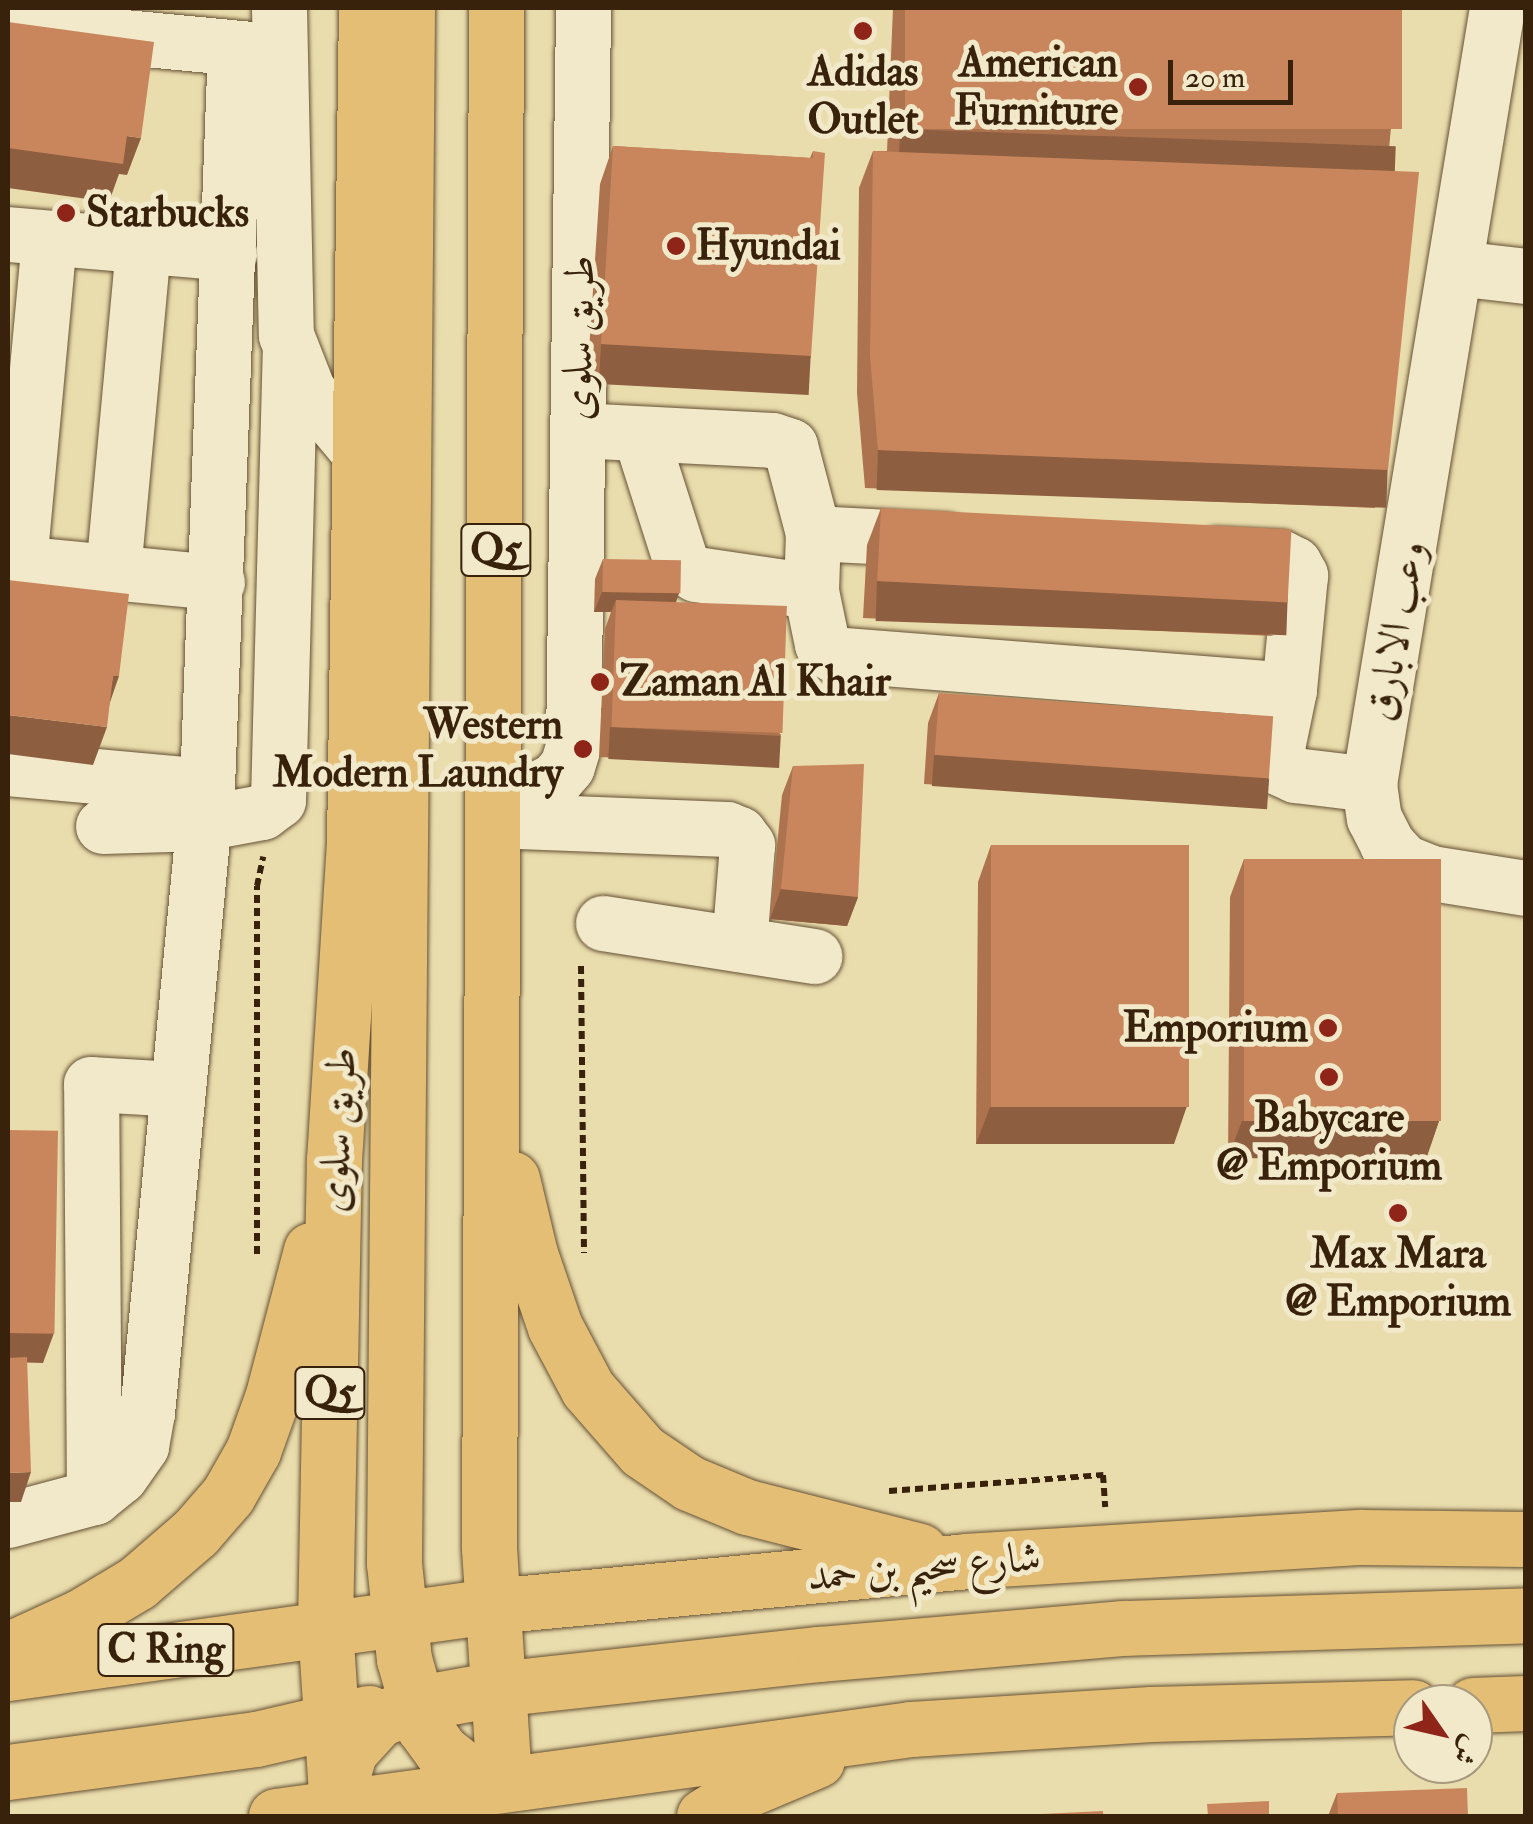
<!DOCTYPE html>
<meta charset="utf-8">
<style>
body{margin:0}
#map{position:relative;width:1533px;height:1824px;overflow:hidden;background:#eaddad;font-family:"IM FELL Double Pica",Amiri,serif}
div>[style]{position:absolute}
.path>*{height:6px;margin-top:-3px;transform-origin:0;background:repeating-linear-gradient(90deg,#39220b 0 8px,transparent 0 13px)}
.roads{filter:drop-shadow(0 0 2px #655134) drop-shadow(0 0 2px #655134)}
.minor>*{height:55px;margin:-27.5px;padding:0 27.5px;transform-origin:27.5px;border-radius:27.5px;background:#f1e9ca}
.highway>*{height:55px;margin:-27.5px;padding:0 27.5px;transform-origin:27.5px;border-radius:27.5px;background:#e5be76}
.wall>*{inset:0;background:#ad734f}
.shaded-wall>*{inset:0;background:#8d5e40;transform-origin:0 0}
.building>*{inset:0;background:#c9865c;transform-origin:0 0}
.dots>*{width:28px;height:28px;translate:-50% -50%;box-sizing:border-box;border:5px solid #f1e9ca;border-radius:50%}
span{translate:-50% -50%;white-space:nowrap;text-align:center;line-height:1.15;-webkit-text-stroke:10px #f1e9ca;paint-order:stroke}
.shield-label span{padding:2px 8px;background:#f1e9ca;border:2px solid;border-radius:8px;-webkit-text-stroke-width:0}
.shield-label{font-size:40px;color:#39220b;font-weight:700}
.poi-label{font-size:42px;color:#39220b;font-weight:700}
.right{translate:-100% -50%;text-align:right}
.left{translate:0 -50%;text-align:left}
.street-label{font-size:42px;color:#39220b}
.frame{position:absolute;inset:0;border:10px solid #39220b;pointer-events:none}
.north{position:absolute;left:1393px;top:1684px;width:100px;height:100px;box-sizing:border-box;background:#f1e9ca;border:2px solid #a7997e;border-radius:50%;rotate:124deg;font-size:28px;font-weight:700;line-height:40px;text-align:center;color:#39220b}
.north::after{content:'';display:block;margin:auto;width:35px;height:45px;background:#8f2418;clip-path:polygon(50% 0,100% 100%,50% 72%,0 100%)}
.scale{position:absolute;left:1168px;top:60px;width:125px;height:45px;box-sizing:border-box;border:5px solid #39220b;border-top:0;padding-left:12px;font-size:30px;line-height:35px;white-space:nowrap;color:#39220b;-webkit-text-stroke:8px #f1e9ca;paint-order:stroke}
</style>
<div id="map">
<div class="path">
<i style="left:581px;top:966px;width:287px;rotate:89.4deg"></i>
<i style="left:257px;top:1254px;width:368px;rotate:-90deg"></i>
<i style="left:257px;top:886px;width:30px;rotate:-78deg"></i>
<i style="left:889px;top:1491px;width:215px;rotate:-4.3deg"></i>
<i style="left:1103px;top:1475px;width:32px;rotate:86deg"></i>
</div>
<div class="roads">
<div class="minor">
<i style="left:279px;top:8px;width:327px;rotate:88.8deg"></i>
<i style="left:286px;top:335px;width:60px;rotate:68.6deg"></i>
<i style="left:308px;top:391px;width:80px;rotate:50.1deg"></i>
<i style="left:1497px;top:8px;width:786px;rotate:99.37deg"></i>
<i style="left:1369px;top:784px;width:34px;rotate:82deg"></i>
<i style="left:1374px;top:818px;width:29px;rotate:63deg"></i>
<i style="left:1387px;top:844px;width:25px;rotate:47deg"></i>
<i style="left:1404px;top:862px;width:29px;rotate:22deg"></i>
<i style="left:1431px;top:873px;width:96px;rotate:9deg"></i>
<i style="left:8px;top:26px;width:264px;rotate:5.4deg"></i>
<i style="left:8px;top:234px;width:222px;rotate:4.9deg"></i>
<i style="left:1457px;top:268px;width:69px;rotate:6.6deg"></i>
<i style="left:577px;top:430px;width:195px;rotate:2.9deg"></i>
<i style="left:772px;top:440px;width:19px;rotate:18deg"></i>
<i style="left:790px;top:446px;width:90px;rotate:75.2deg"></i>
<i style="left:813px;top:533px;width:58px;rotate:92deg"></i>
<i style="left:811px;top:591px;width:54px;rotate:78.3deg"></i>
<i style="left:822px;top:644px;width:15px;rotate:42deg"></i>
<i style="left:833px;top:654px;width:457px;rotate:4.5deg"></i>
<i style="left:640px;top:434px;width:139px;rotate:72.3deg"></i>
<i style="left:682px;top:566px;width:16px;rotate:30deg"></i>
<i style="left:696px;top:574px;width:116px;rotate:8.4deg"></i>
<i style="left:813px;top:533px;width:132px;rotate:3deg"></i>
<i style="left:1216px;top:554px;width:64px;rotate:2.7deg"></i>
<i style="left:1280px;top:557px;width:16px;rotate:27deg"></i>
<i style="left:1294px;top:564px;width:13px;rotate:61deg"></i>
<i style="left:1300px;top:575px;width:116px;rotate:95.5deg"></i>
<i style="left:1289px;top:690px;width:59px;rotate:101.7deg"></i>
<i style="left:1277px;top:748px;width:20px;rotate:81deg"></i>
<i style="left:1280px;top:768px;width:17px;rotate:25deg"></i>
<i style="left:1295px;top:775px;width:75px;rotate:6.9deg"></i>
<i style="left:8px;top:562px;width:210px;rotate:5.5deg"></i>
<i style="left:19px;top:563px;width:326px;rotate:-84.7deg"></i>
<i style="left:113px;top:571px;width:325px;rotate:-84.7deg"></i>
<i style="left:8px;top:768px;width:200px;rotate:5.2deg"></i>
<i style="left:494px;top:793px;width:45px;rotate:-6.3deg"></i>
<i style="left:539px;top:788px;width:18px;rotate:-27deg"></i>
<i style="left:555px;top:780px;width:18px;rotate:-49deg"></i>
<i style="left:567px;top:766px;width:21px;rotate:-73deg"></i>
<i style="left:573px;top:746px;width:738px;rotate:-89.22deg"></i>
<i style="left:493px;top:820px;width:234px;rotate:2.2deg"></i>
<i style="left:727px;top:829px;width:13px;rotate:23deg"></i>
<i style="left:739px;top:834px;width:14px;rotate:54deg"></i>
<i style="left:747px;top:845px;width:99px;rotate:94.6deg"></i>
<i style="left:103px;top:826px;width:100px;rotate:-1.7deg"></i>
<i style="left:203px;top:823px;width:60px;rotate:-10.6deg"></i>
<i style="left:262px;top:812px;width:20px;rotate:-37deg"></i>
<i style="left:278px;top:800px;width:448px;rotate:-88.5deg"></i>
<i style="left:603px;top:923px;width:214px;rotate:8.9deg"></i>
<i style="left:94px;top:1497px;width:413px;rotate:-90.4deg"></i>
<i style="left:91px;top:1084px;width:87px;rotate:3.3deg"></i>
<i style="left:8px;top:1520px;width:89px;rotate:-15deg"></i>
<i style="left:94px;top:1497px;width:33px;rotate:-39deg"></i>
<i style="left:120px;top:1476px;width:37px;rotate:-55deg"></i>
<i style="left:141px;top:1446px;width:34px;rotate:-80deg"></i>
<i style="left:147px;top:1413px;width:630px;rotate:-84.53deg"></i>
<i style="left:207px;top:786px;width:739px;rotate:-87.83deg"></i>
</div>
<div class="highway">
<i style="left:407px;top:8px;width:1555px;rotate:90.48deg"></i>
<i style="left:394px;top:1563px;width:97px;rotate:84.1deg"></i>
<i style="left:404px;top:1659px;width:70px;rotate:74.2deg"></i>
<i style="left:423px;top:1726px;width:32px;rotate:54deg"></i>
<i style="left:442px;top:1752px;width:24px;rotate:38deg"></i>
<i style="left:461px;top:1767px;width:46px;rotate:19.2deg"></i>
<i style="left:496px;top:8px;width:1540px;rotate:90.26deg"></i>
<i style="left:489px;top:1548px;width:234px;rotate:86.3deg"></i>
<i style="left:512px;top:1179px;width:77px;rotate:76.5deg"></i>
<i style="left:530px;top:1254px;width:77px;rotate:71.1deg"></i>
<i style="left:555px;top:1327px;width:70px;rotate:62deg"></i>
<i style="left:588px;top:1389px;width:82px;rotate:48.9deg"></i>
<i style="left:642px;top:1451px;width:57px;rotate:34.2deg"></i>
<i style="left:689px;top:1483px;width:63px;rotate:22.5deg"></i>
<i style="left:747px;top:1507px;width:178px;rotate:14.3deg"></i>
<i style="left:8px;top:1650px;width:79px;rotate:-24.6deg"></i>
<i style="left:80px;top:1617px;width:66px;rotate:-30.8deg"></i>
<i style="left:137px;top:1583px;width:77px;rotate:-40.8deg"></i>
<i style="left:195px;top:1533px;width:50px;rotate:-49deg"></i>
<i style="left:228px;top:1495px;width:51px;rotate:-60.4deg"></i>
<i style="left:253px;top:1451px;width:59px;rotate:-70.3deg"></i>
<i style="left:273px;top:1395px;width:150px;rotate:-75.3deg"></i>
<i style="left:8px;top:1673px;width:489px;rotate:-7.9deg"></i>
<i style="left:492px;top:1606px;width:475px;rotate:-5.4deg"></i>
<i style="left:965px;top:1561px;width:398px;rotate:-3.5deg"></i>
<i style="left:1362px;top:1537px;width:164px;rotate:0.7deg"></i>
<i style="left:1473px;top:1705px;width:53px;rotate:-2.2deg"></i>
<i style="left:8px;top:1772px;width:250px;rotate:-7.6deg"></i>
<i style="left:256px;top:1739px;width:116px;rotate:-13deg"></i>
<i style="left:339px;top:1788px;width:37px;rotate:-74deg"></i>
<i style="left:349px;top:1752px;width:45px;rotate:-47.7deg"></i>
<i style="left:379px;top:1719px;width:48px;rotate:-20.7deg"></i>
<i style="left:424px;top:1702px;width:73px;rotate:-10.2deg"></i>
<i style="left:496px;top:1689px;width:325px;rotate:-6.2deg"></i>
<i style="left:819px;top:1654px;width:305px;rotate:-4.9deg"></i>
<i style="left:1123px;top:1628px;width:403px;rotate:-1.8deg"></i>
<i style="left:337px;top:1808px;width:182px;rotate:-93.8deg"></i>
<i style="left:325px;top:1626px;width:466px;rotate:-88.9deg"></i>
<i style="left:334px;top:1160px;width:316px;rotate:-86.4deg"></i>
<i style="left:354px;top:845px;width:837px;rotate:-89.18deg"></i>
<i style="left:276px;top:1816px;width:641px;rotate:-7.8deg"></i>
<i style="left:911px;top:1729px;width:240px;rotate:-3.6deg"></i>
<i style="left:1151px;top:1714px;width:262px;rotate:-1.5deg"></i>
<i style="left:704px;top:1816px;width:49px;rotate:-31.8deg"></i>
<i style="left:746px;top:1790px;width:77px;rotate:-22.9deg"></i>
</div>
</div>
<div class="wall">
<i style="clip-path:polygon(893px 8px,1402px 8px,1387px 171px,1375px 508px,865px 488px,857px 393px,859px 188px,873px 151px,887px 151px)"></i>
<i style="clip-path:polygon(613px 146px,810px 158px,813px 151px,811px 356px,798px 393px,587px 381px,600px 184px)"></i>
<i style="clip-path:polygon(881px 508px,1274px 636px,863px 618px,867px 545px)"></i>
<i style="clip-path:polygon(603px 559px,679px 593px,676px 602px,781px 735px,770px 764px,599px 757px,605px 629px,611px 612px,594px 612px,595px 579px)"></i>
<i style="clip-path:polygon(939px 693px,1269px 776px,1258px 805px,924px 784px,928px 723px)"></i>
<i style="clip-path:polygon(793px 766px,858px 897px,847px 926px,770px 919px,782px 795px)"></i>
<i style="clip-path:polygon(991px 845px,1174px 1144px,976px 1144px,978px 882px)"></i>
<i style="clip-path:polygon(1244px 859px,1439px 1121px,1426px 1159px,1228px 1158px,1230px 897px)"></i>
<i style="clip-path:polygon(1337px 1793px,1468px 1816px,1328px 1816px)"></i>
</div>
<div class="shaded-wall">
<i style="left:900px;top:129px;width:496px;height:40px;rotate:2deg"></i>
<i style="clip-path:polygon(127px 136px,141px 138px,127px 175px,119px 174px,109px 202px,8px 188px,8px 148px)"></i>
<i style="left:601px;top:344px;width:210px;height:40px;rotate:3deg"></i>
<i style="left:878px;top:450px;width:510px;height:40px;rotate:2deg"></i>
<i style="left:877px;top:581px;width:411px;height:40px;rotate:2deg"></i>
<i style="clip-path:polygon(602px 592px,679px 593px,672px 614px,616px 600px,611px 612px,594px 612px)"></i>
<i style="clip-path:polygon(113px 676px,119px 676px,106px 714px)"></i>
<i style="clip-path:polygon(8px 715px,107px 727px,93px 765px,8px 754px)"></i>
<i style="left:610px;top:727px;width:171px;height:32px;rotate:3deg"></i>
<i style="left:934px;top:755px;width:336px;height:31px;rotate:4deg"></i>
<i style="clip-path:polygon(781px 889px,858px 897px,847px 926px,770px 919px)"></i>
<i style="clip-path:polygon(1187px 1106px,1174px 1144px,976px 1144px,990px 1107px)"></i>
<i style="clip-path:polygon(1242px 1121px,1439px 1121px,1426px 1159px,1228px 1158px)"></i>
<i style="clip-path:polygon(8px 1333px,54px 1333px,43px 1363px,8px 1362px)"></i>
<i style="clip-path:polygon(31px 1472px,21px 1502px,8px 1502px,8px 1473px)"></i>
</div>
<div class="building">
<i style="left:905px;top:8px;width:497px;height:121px"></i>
<i style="clip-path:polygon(8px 22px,154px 42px,141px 138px,127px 136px,123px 164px,8px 148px)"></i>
<i style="clip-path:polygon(613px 146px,813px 158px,813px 151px,825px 153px,811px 356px,601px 344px)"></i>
<i style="clip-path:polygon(873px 151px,1419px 172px,1388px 470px,878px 450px,870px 356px)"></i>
<i style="left:881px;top:508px;width:411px;height:73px;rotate:3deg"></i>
<i style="left:603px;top:559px;width:78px;height:33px;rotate:1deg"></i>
<i style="clip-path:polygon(8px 580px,129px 594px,119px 676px,113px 676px,107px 727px,8px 715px)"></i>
<i style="left:616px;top:600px;width:171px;height:127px;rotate:2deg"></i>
<i style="left:939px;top:693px;width:335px;height:62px;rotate:4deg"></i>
<i style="clip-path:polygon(864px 764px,858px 897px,781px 889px,793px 766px)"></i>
<i style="left:991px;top:845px;width:198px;height:262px"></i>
<i style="left:1244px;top:859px;width:197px;height:262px"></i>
<i style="left:8px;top:1130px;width:50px;height:203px;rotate:1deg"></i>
<i style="clip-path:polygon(27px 1357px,31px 1472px,8px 1473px,8px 1358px)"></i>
<i style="clip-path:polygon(1467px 1788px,1468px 1816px,1338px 1816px,1337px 1793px)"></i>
<i style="clip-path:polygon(1269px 1801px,1269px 1816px,1208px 1816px,1207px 1804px)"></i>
<i style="clip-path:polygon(1103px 1811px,1103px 1816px,998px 1816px)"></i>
</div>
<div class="dots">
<i style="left:863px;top:31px;background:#8f2418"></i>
<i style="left:1138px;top:87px;background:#8f2418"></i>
<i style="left:66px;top:213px;background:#8f2418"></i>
<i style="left:676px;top:246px;background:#8f2418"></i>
<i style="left:600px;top:682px;background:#8f2418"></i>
<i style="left:583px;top:749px;background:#8f2418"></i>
<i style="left:1328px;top:1028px;background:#8f2418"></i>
<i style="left:1329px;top:1077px;background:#8f2418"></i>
<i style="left:1398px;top:1213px;background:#8f2418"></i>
</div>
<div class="shield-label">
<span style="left:496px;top:550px">Q5</span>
<span style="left:330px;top:1393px">Q5</span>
<span style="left:166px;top:1650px">C Ring</span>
</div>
<div class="poi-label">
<span class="right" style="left:1118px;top:87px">American<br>Furniture</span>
<span style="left:863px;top:96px">Adidas<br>Outlet</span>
<span class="left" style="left:86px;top:213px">Starbucks</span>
<span class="left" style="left:696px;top:246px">Hyundai</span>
<span class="left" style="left:620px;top:682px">Zaman Al Khair</span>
<span class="right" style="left:563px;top:749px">Western<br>Modern Laundry</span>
<span class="right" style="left:1308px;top:1028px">Emporium</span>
<span style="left:1329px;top:1142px">Babycare<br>@ Emporium</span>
<span style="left:1398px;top:1278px">Max Mara<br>@ Emporium</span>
</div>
<div class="street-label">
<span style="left:579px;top:338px;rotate:-89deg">طريق سلوى</span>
<span style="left:1396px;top:631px;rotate:-80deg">وعب الابارق</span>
<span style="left:338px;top:1130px;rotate:-87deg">طريق سلوى</span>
<span style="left:924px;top:1567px;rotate:-5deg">شارع سحيم بن حمد</span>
</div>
<div class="frame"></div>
<div class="north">ش</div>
<div class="scale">20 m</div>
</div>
